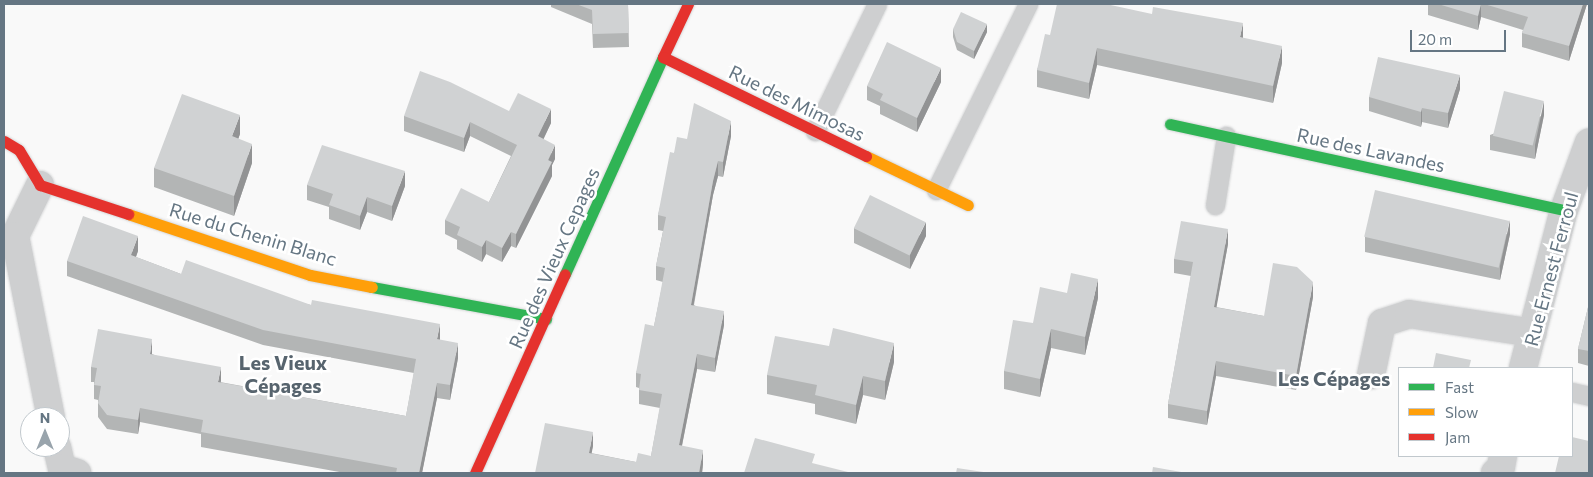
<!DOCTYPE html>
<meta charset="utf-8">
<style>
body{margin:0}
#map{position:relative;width:1593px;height:477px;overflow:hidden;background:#f9f9f9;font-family:Commissioner,sans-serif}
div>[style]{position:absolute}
.roads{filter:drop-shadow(0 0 1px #d5d6d7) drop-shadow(0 0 1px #d5d6d7)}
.lane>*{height:19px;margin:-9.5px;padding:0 9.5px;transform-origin:9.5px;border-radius:9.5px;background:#cecfd0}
.street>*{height:28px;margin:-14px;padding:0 14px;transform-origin:14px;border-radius:14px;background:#cecfd0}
.fast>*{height:11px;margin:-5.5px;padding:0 5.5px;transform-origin:5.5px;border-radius:5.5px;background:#30b455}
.slow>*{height:11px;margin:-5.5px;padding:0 5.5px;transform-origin:5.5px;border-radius:5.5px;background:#ff9f0a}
.jam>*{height:11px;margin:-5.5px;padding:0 5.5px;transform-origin:5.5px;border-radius:5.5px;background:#e5322d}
.wall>*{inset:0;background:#b3b5b5}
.shaded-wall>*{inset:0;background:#929394}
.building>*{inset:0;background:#d0d2d3;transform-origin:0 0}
span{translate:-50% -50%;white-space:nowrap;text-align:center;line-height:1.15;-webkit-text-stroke:5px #fff;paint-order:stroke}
.street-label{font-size:19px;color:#657683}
.neighbourhood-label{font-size:20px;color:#57646e;font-weight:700}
.frame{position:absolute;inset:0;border:5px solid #657683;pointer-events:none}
.legend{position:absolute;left:1398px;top:367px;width:175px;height:90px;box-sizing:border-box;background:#fff;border:1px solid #c1c8cd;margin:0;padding:6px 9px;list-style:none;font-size:15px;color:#657683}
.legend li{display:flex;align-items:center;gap:10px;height:25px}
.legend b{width:25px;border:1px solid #c1c8cd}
.north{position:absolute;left:20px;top:407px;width:50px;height:50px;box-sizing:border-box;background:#fff;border:1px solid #c1c8cd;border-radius:50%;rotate:0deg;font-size:14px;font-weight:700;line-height:20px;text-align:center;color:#657683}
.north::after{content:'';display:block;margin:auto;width:18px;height:22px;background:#99a4ac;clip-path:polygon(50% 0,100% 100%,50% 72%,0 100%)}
.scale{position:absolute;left:1410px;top:30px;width:96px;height:22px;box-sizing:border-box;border:2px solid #657683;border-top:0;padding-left:6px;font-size:15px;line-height:18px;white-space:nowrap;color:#657683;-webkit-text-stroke:4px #fff;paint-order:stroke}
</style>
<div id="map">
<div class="roads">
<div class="lane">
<i style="left:815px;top:131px;width:141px;rotate:-64deg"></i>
<i style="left:936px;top:190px;width:208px;rotate:-63.7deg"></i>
<i style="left:1215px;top:205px;width:70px;rotate:-80.9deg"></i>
<i style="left:1572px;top:392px;width:17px;rotate:13deg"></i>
</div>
<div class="street">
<i style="left:40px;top:185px;width:57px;rotate:116.1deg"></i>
<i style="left:15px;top:236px;width:185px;rotate:78.8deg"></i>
<i style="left:1523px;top:368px;width:163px;rotate:-75.5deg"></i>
<i style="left:1564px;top:210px;width:72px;rotate:-69.8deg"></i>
<i style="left:1371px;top:375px;width:53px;rotate:-78.1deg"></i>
<i style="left:1382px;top:323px;width:28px;rotate:-18deg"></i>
<i style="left:1409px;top:314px;width:125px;rotate:8.7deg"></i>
<i style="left:57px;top:447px;width:22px;rotate:77deg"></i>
<i style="left:62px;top:468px;width:16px;rotate:18deg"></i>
<i style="left:1495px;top:473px;width:8px;rotate:-45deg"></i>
<i style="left:1501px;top:467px;width:11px;rotate:-80deg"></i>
</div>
<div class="fast">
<i style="left:1170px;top:124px;width:403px;rotate:12.3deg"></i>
<i style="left:565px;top:274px;width:238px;rotate:-65.7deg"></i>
<i style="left:372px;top:287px;width:177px;rotate:10.4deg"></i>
</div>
<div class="slow">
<i style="left:866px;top:156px;width:113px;rotate:25.7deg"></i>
<i style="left:128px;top:214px;width:192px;rotate:18.5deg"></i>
<i style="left:310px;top:275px;width:63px;rotate:11deg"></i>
</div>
<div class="jam">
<i style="left:688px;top:4px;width:59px;rotate:115.3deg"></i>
<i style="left:663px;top:57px;width:226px;rotate:26deg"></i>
<i style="left:4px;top:141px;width:17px;rotate:31deg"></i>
<i style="left:19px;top:150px;width:41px;rotate:59deg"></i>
<i style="left:40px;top:185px;width:93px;rotate:18.2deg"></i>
<i style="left:475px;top:473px;width:218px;rotate:-65.7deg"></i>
</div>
</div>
<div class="wall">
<i style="clip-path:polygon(551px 4px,628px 4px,629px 47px,593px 48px,592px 24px,551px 7px)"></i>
<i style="clip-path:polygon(1428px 4px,1587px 4px,1569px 61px,1522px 47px,1522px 33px,1523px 30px,1481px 17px,1478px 30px,1428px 15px)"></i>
<i style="clip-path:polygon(953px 29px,987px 32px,974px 59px,957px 50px,953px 37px)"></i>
<i style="clip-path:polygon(1050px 35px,1243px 38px,1282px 63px,1273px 103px,1097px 65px,1089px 99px,1037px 87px,1037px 70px)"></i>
<i style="clip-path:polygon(941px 82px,917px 132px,880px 114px,880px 106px,867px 100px,867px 86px)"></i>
<i style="clip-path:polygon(1460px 89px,1448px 128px,1422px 122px,1421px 127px,1369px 111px,1369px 97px)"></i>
<i style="clip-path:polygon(509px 111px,551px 123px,543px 139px,555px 159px,552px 165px,552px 176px,516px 248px,511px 246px,502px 262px,486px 254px,482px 262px,457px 249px,457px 240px,445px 234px,445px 220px,489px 202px,511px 156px,470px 136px,464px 152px,404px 131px,404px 116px)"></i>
<i style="clip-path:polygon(1544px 115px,1535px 159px,1490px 150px,1490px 135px)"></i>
<i style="clip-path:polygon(240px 134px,238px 139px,252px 163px,234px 216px,154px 187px,154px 168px)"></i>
<i style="clip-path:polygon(731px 136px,723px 177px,718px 176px,713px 195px,694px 305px,724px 325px,715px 372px,697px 369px,682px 446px,703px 464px,702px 473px,535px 473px,593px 446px,591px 453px,636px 462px,651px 456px,660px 408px,639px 404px,639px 388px,636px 387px,636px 373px,654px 326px,663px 282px,656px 280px,656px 266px,663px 231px,658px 230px,658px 215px,674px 153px,687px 139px)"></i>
<i style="clip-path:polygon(307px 185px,405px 186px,392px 221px,367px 212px,360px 230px,329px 219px,329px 207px,307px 200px)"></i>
<i style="clip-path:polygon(854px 228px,926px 236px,910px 269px,854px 243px)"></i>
<i style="clip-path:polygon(1510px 234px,1500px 280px,1365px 252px,1365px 237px)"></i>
<i style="clip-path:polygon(1228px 244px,1216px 307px,1264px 316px,1313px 297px,1296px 390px,1216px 376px,1207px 425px,1168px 418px,1168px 404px,1191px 276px,1174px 273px,1174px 259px)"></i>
<i style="clip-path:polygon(138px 251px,136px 257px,181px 274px,311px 305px,440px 340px,458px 358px,450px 400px,437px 398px,422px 473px,345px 473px,201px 447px,201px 434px,140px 422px,138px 434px,107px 429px,98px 417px,98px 400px,94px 399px,94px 382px,91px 382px,91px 367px,152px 354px,220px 382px,406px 416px,414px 373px,263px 345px,67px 276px,67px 261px)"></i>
<i style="clip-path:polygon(1098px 298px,1085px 355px,1051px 348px,1040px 397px,1004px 389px,1004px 371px,1033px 323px)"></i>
<i style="clip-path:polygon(1589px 303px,1589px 366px,1578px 363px,1578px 349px)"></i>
<i style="clip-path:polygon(894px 362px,885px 400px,863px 395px,856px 424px,815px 414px,815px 404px,767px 394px,767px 375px)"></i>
</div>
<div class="shaded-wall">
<i style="clip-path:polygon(1481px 4px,1481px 17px,1478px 30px,1478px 16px)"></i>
<i style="clip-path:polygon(1583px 4px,1587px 4px,1569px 61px,1569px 46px)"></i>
<i style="clip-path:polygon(1243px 23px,1243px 40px,1240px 37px)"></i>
<i style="clip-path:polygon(987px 24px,987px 32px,974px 59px,974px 51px)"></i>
<i style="clip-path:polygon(1282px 46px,1282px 63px,1273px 103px,1273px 86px)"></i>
<i style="clip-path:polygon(1097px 48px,1097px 65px,1089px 99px,1089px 83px)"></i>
<i style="clip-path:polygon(941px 68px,941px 82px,917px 132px,917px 118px)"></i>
<i style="clip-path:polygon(1460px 75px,1460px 89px,1448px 128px,1448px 113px)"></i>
<i style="clip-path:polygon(1544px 101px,1544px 115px,1535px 159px,1535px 145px)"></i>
<i style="clip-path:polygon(1422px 108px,1422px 122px,1421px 127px,1421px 112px)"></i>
<i style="clip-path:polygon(551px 109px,551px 123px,538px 151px,538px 136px)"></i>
<i style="clip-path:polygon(240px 115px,240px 134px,232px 156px,232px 136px)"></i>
<i style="clip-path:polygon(731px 121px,731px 136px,723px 177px,723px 162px)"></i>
<i style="clip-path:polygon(470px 122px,470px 136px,464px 152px,464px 138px)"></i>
<i style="clip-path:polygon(252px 144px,252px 163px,234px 216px,234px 196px)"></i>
<i style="clip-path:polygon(555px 145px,555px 159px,552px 165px,552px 176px,516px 248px,516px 234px)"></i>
<i style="clip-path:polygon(718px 161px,718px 176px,713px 195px,691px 319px,691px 305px,713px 181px)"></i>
<i style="clip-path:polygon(405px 171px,405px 186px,392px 221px,392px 206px)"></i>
<i style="clip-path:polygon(367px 197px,367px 212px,360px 230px,360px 216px)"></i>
<i style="clip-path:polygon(1510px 220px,1510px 234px,1500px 280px,1500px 266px)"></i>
<i style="clip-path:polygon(926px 222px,926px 236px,910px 269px,910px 255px)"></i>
<i style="clip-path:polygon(1228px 229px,1228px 244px,1214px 321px,1214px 307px)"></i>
<i style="clip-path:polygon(511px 232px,511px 246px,502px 262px,502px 248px)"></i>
<i style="clip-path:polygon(138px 236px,138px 251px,131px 270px,131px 255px)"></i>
<i style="clip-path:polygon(486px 240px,486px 254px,482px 262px,482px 247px)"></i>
<i style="clip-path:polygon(1098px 279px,1098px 298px,1085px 355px,1085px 337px)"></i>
<i style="clip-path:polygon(1313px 282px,1313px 297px,1296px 390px,1296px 376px)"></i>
<i style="clip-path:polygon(724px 311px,724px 325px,715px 372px,715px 358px)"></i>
<i style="clip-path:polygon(440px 324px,440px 339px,437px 354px,437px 339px)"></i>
<i style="clip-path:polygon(1051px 329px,1051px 348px,1040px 397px,1040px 379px)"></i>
<i style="clip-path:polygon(152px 339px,152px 353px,150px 368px,150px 354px)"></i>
<i style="clip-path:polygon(458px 343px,458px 358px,450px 400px,450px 385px)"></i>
<i style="clip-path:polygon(894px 343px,894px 362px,885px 400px,885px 381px)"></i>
<i style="clip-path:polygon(697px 354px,697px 369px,679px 460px,679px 445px)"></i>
<i style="clip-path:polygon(1216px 361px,1216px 376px,1207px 425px,1207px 411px)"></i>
<i style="clip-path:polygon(221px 367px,221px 381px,218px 396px,218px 382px)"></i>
<i style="clip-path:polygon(863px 376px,863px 395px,856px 424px,856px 405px)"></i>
<i style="clip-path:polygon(437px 383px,437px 398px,422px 473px,419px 473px)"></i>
<i style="clip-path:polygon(140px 408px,140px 422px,138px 434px,138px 420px)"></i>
<i style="clip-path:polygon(593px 432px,593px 446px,589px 467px,589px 453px)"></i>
<i style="clip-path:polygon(703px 450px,703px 464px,702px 473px,699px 473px)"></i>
</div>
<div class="building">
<i style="clip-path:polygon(576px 4px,628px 4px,629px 33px,593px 34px,592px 10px)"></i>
<i style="clip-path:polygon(1057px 4px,1106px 4px,1152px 14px,1153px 7px,1243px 23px,1240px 37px,1282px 46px,1273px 86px,1097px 48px,1089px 83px,1037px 70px,1045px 34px,1050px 35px)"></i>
<i style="clip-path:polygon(1438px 4px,1481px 4px,1478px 16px)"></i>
<i style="clip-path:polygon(1484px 4px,1583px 4px,1569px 46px,1522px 33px,1528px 17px)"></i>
<i style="clip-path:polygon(961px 12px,987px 24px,974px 51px,957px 42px,953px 29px)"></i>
<i style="clip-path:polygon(887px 42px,941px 68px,917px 118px,880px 100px,883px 94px,867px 86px)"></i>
<i style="clip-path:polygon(1378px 57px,1460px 75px,1448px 113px,1422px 108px,1421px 112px,1369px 97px)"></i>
<i style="clip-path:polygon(420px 71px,450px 82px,509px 111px,518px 93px,551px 109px,538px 136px,555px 145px,548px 160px,552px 162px,516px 234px,511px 232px,502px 248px,486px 240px,482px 247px,457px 235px,460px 227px,445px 220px,461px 188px,489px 202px,517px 145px,470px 122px,464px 138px,404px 116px)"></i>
<i style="left:1504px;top:91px;width:41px;height:46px;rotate:14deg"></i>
<i style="clip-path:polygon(182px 94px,240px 115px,232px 136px,252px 144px,234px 196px,154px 168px)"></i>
<i style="clip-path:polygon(694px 103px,731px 121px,723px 162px,718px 161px,713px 181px,691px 305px,724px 311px,715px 358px,697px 354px,679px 445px,703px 450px,699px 473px,535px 473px,545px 423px,593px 432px,589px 453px,636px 462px,638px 453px,651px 456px,662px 394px,639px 390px,641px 374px,636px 373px,645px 324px,654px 326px,665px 268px,656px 266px,666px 217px,658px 215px,670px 152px,674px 153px,677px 137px,687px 139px)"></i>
<i style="clip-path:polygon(322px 145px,405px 171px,392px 206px,367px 197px,360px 216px,329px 205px,333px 194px,307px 185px)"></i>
<i style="left:1375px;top:190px;width:138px;height:48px;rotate:13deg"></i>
<i style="left:870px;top:195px;width:62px;height:37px;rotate:26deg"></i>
<i style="clip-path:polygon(83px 216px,138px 236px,131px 255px,181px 274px,186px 260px,311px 305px,312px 300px,440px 324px,437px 339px,458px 343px,450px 385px,437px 383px,419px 473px,396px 473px,397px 468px,201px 432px,203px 420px,140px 408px,138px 420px,107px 415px,98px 403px,101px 386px,94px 385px,97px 368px,91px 367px,98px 329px,152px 339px,150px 354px,221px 367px,218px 382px,406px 416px,416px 359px,263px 330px,67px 261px)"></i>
<i style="clip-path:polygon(1181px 221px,1228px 229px,1214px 307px,1264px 316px,1273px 263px,1297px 267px,1313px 282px,1296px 376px,1216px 361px,1207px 411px,1168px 404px,1193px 262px,1174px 259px)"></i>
<i style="clip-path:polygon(1071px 273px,1098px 279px,1085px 337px,1051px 329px,1040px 379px,1004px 371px,1013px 320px,1033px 323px,1040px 287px,1067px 293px)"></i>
<i style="clip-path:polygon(1589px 303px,1589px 351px,1578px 349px)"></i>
<i style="clip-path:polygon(833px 328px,894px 343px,885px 381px,863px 376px,856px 405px,815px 395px,817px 385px,767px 375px,775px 336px,829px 346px)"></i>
<i style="clip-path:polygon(1436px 353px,1471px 360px,1469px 368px,1433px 368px)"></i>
<i style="clip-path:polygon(1572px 437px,1589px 441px,1589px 473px,1555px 473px,1559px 456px,1572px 456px)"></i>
<i style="clip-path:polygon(755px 438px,815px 454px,812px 463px,852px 473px,744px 473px)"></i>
<i style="clip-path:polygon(1153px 467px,1187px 473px,1152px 473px)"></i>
<i style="clip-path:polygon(957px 468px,990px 473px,956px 473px)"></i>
</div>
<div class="street-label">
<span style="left:797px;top:103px;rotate:26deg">Rue des Mimosas</span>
<span style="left:1371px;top:150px;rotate:12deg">Rue des Lavandes</span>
<span style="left:253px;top:234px;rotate:17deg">Rue du Chenin Blanc</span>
<span style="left:554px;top:258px;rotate:-66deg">Rue des Vieux Cepages</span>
<span style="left:1551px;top:269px;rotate:-75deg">Rue Ernest Ferroul</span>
</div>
<div class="neighbourhood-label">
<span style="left:283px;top:374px">Les Vieux<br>Cépages</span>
<span style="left:1334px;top:378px">Les Cépages</span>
</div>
<div class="frame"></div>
<ul class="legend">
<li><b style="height:6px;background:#30b455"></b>Fast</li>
<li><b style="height:6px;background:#ff9f0a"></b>Slow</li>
<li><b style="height:6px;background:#e5322d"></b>Jam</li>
</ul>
<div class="north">N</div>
<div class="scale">20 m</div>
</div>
